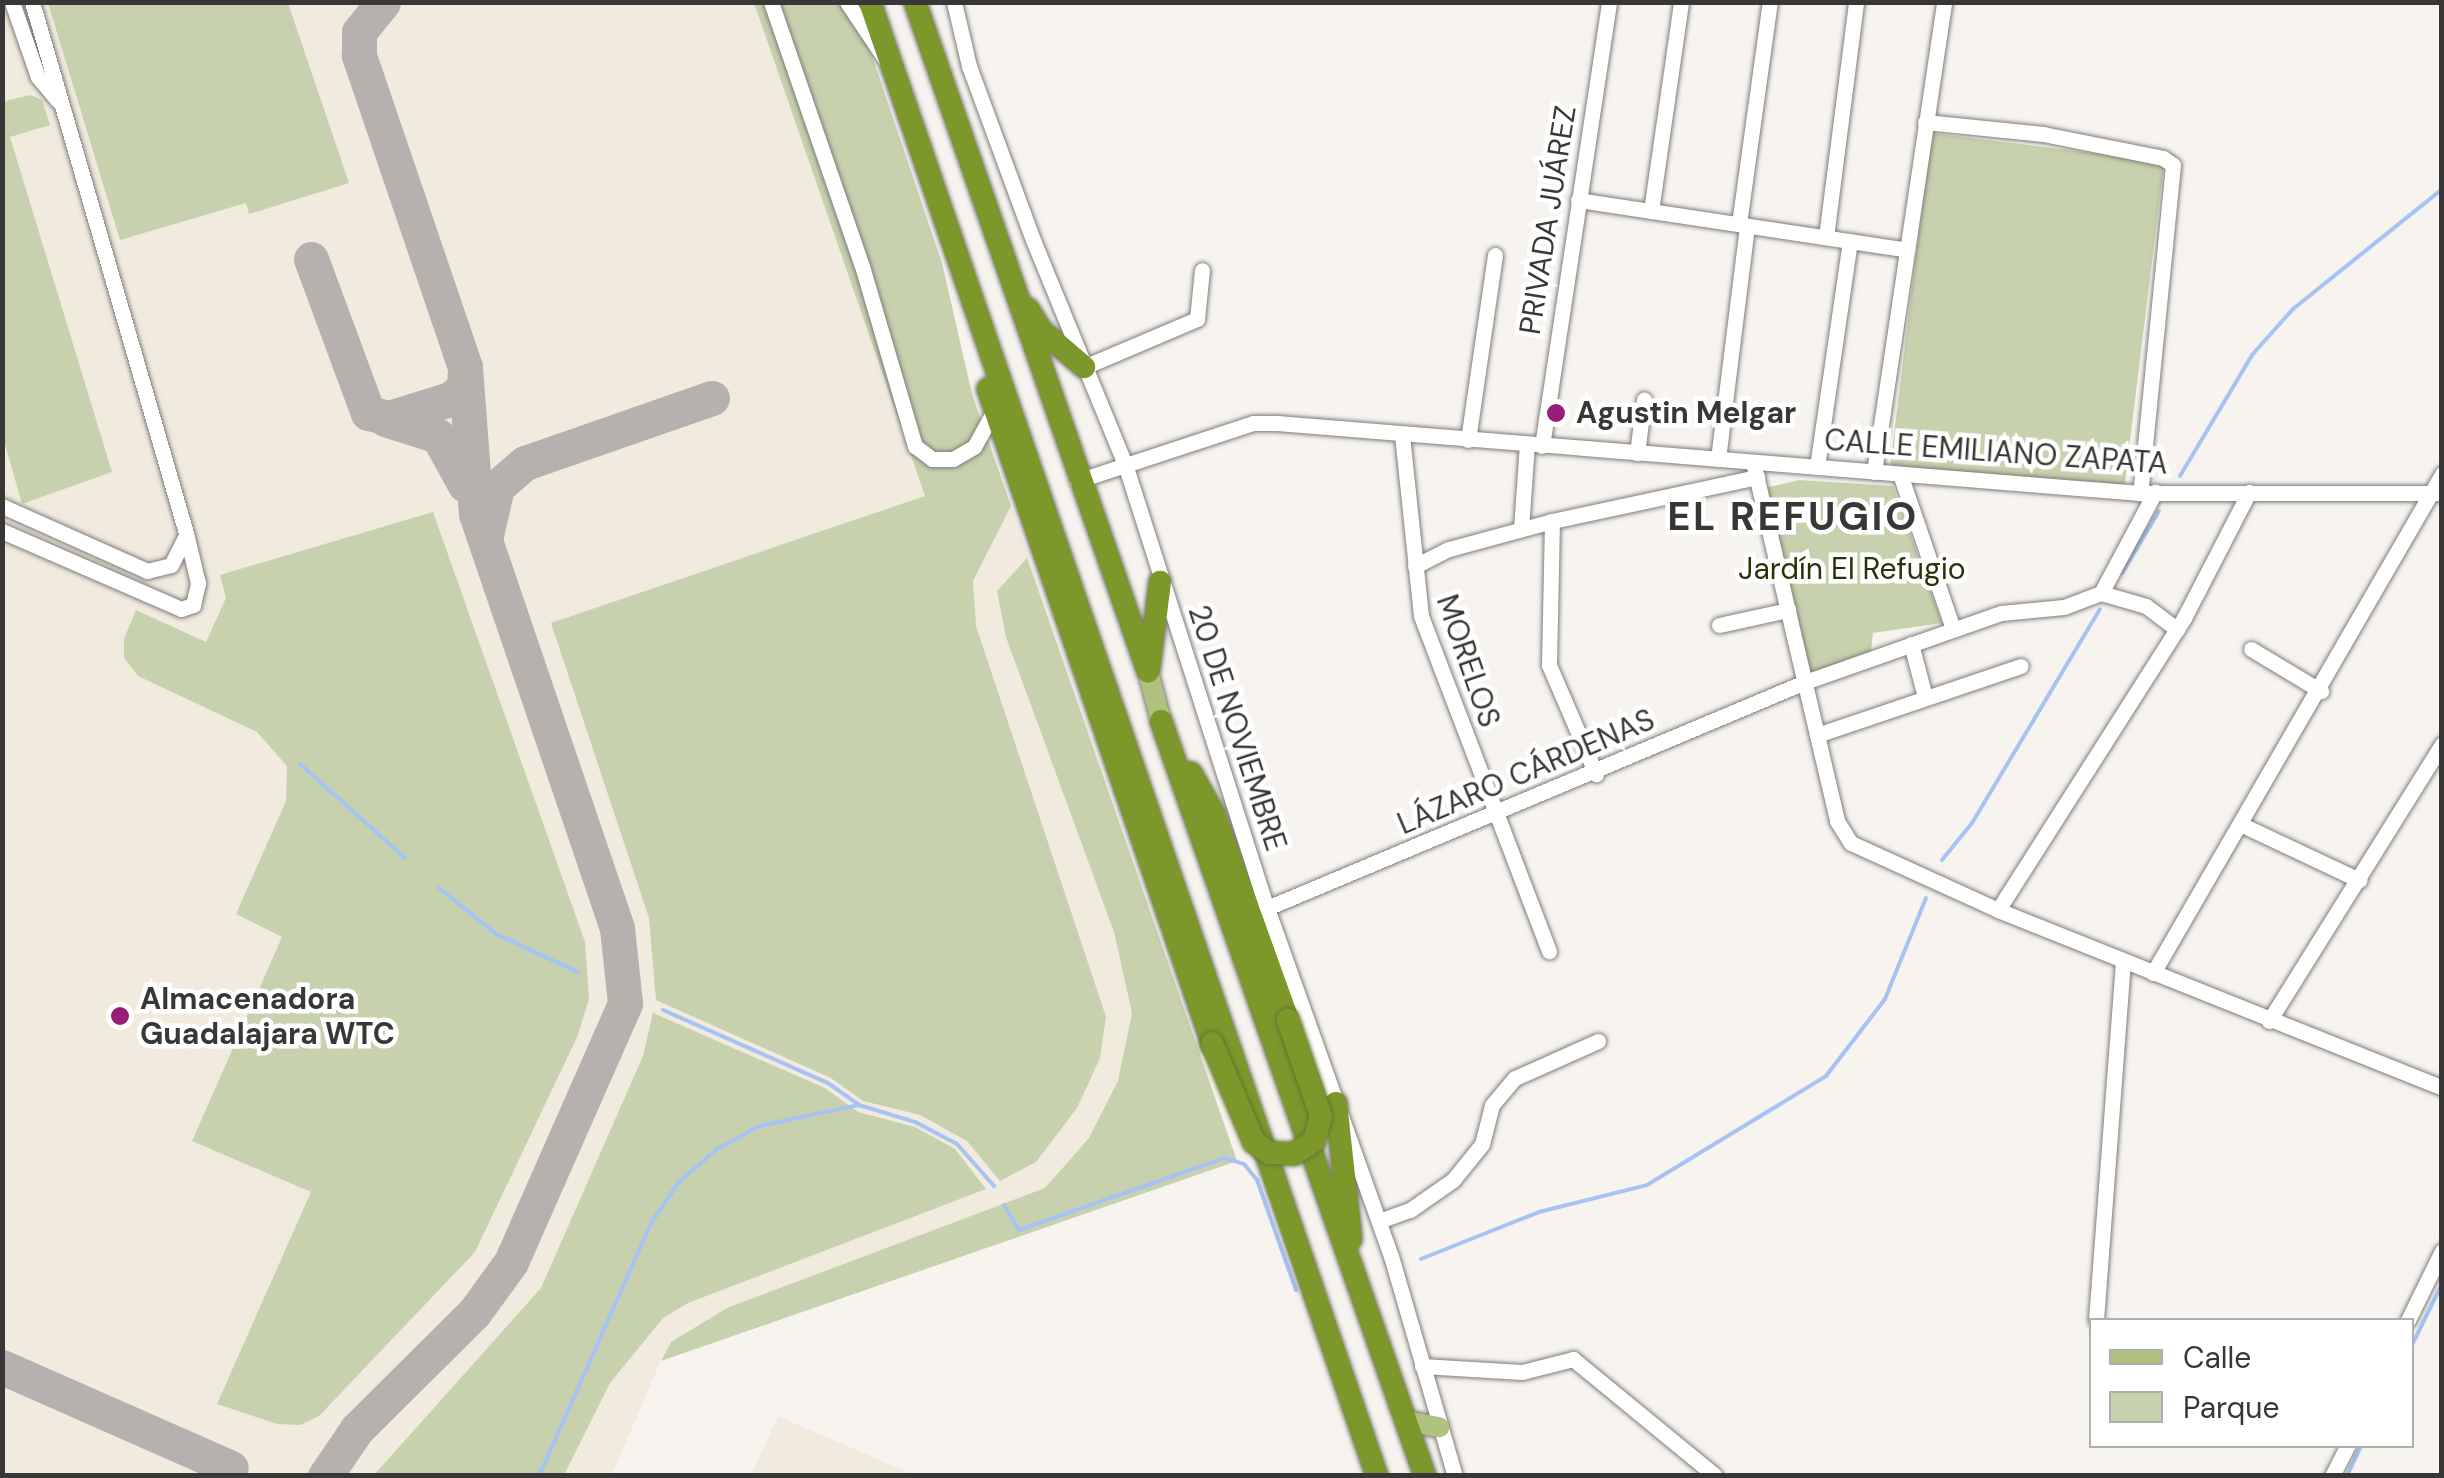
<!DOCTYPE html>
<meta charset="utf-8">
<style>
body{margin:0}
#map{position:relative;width:2444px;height:1478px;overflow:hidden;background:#f7f4f0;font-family:"DM Sans",sans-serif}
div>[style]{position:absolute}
.built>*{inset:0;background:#f1eadf}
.green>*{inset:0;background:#c7d1ae;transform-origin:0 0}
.stream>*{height:4px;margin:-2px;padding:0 2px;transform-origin:2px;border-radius:2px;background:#a6c3f4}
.taxiway>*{height:35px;margin:-17.5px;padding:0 17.5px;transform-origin:17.5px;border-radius:17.5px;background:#b4b1ae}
.roads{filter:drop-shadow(0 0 2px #7f7c79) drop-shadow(0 0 2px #7f7c79)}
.minor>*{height:15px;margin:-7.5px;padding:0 7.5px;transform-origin:7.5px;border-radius:7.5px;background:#fff}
.major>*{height:20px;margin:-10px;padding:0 10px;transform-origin:10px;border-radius:10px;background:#b0c180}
.highway>*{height:22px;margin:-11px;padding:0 11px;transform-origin:11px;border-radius:11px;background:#7c982b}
.bridges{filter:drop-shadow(0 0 2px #64762e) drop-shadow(0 0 2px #64762e)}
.highway-bridge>*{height:22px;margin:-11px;padding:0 11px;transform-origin:11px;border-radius:11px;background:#7c982b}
.dots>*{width:28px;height:28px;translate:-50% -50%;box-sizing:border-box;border:5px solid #fff;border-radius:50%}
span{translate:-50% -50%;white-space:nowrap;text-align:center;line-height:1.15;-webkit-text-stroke:9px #fff;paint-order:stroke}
.street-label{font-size:30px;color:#383735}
.poi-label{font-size:30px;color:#383735;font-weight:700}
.left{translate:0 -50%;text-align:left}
.park-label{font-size:30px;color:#2a3307}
.district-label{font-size:40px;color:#383735;font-weight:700;letter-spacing:2.5px}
.frame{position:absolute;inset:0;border:5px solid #383735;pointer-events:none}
.legend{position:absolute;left:2089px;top:1318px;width:325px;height:130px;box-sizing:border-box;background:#fff;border:2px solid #afafae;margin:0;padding:12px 18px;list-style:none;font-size:30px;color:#383735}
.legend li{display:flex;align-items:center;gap:20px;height:50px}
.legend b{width:50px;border:2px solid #afafae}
</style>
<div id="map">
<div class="built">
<i style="clip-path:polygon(3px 3px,854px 3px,942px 263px,972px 394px,1237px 1161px,661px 1360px,612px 1475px,3px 1476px)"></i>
<i style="clip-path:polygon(778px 1416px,914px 1475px,751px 1475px)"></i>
</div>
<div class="green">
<i style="clip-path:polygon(48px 3px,288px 3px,349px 183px,259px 211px,249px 214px,246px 203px,120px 240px)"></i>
<i style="clip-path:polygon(754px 3px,854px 3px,942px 263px,972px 394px,1011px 506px,973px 581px,976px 626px,1106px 1017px,1100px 1058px,1077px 1108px,1036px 1162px,1000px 1181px,967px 1141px,920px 1115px,863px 1101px,831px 1078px,656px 1000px,649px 918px,551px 623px,925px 496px)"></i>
<i style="clip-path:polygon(30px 95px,42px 100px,50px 125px,10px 137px,112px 472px,22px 504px,3px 437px,2px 102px)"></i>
<i style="left:1931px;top:133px;width:235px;height:335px;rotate:7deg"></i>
<i style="clip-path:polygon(1799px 480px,1893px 486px,1942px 623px,1873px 633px,1871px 651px,1810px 674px,1765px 488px)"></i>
<i style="clip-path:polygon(433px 512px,585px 942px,589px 999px,578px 1035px,475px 1252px,319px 1416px,300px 1425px,277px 1424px,217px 1404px,311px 1192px,192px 1141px,282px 937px,236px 914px,286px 801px,287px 766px,257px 732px,138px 676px,124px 658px,124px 639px,136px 610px,206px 642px,226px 598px,220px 575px)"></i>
<i style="clip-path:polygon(1027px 558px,1237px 1161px,661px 1361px,671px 1342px,727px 1308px,1045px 1188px,1089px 1138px,1118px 1081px,1132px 1013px,1114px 932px,1006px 637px,997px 591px)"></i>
<i style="clip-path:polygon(653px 1013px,825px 1088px,858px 1112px,915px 1127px,955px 1149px,986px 1189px,688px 1303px,663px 1318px,610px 1383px,564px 1475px,374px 1475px,541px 1288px,643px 1056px)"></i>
</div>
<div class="stream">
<i style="left:2180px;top:476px;width:141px;rotate:-59.2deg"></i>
<i style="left:2252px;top:355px;width:62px;rotate:-48.3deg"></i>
<i style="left:2293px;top:309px;width:191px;rotate:-38.8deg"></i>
<i style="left:2122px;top:573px;width:72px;rotate:-59.2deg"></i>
<i style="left:300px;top:764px;width:141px;rotate:41.8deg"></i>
<i style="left:1942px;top:860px;width:48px;rotate:-51deg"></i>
<i style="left:1972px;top:823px;width:249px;rotate:-59.1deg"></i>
<i style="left:439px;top:888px;width:73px;rotate:38.9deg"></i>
<i style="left:496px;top:934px;width:90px;rotate:24.9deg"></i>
<i style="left:663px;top:1010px;width:180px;rotate:23.9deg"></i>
<i style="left:828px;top:1083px;width:38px;rotate:35deg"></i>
<i style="left:859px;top:1105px;width:59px;rotate:16.9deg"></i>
<i style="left:915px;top:1122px;width:47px;rotate:27.6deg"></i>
<i style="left:957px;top:1144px;width:56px;rotate:48.6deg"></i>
<i style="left:1004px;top:1205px;width:29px;rotate:59deg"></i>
<i style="left:1019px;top:1230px;width:218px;rotate:-19.3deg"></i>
<i style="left:1225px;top:1158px;width:20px;rotate:18deg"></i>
<i style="left:1244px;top:1164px;width:21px;rotate:51deg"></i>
<i style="left:1257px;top:1180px;width:117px;rotate:70.5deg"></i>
<i style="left:1421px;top:1259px;width:127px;rotate:-21.7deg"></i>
<i style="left:1539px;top:1212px;width:111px;rotate:-14deg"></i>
<i style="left:1647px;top:1185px;width:210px;rotate:-31.3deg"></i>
<i style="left:1826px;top:1076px;width:97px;rotate:-52.5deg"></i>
<i style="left:1885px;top:999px;width:109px;rotate:-67.9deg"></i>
<i style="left:2412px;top:1345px;width:68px;rotate:-63.8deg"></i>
<i style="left:539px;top:1476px;width:277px;rotate:-66.1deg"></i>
<i style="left:651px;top:1223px;width:50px;rotate:-55.7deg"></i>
<i style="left:679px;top:1182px;width:50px;rotate:-41deg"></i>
<i style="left:717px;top:1149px;width:48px;rotate:-28.7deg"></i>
<i style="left:759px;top:1126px;width:102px;rotate:-11.9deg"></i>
<i style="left:2347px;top:1476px;width:33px;rotate:-65deg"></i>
</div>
<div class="taxiway">
<i style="left:311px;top:259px;width:164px;rotate:69.7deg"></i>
<i style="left:368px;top:413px;width:22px;rotate:13deg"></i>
<i style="left:389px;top:418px;width:64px;rotate:-17.3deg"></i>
<i style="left:450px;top:399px;width:18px;rotate:-38deg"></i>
<i style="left:464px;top:388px;width:21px;rotate:-87deg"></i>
<i style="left:385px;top:419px;width:56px;rotate:17.8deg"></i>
<i style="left:438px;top:436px;width:56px;rotate:61.1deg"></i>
<i style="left:486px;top:535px;width:49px;rotate:-77.1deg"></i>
<i style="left:497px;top:487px;width:37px;rotate:-41deg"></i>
<i style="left:525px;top:463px;width:198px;rotate:-19.2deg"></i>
<i style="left:2px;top:1367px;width:250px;rotate:23.8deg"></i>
<i style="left:325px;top:1476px;width:57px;rotate:-55.8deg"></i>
<i style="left:357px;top:1429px;width:165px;rotate:-44.8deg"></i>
<i style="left:474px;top:1313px;width:63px;rotate:-54deg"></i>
<i style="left:511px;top:1262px;width:283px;rotate:-66.2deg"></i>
<i style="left:625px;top:1003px;width:75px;rotate:-96.1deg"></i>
<i style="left:617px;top:928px;width:437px;rotate:-108.8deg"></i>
<i style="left:476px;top:514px;width:147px;rotate:-94.3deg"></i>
<i style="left:465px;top:367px;width:330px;rotate:-108.8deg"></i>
<i style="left:359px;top:55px;width:23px;rotate:-90deg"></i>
<i style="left:359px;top:32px;width:38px;rotate:-51deg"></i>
</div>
<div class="roads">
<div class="minor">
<i style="left:12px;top:2px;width:79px;rotate:70.9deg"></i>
<i style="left:38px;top:77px;width:31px;rotate:50deg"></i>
<i style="left:771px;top:2px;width:279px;rotate:71deg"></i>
<i style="left:862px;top:266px;width:188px;rotate:73.6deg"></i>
<i style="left:915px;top:446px;width:21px;rotate:37deg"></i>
<i style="left:932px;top:459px;width:21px"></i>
<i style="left:953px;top:459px;width:24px;rotate:-30deg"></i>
<i style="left:974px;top:447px;width:43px;rotate:-61.1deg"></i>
<i style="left:847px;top:2px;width:76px;rotate:56.3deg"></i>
<i style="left:954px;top:2px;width:66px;rotate:76.8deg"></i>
<i style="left:969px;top:66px;width:185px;rotate:69.8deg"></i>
<i style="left:1033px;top:240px;width:242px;rotate:67.7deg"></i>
<i style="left:1125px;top:464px;width:466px;rotate:72.3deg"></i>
<i style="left:1267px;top:908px;width:369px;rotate:70.4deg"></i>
<i style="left:1391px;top:1256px;width:229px;rotate:73.8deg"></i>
<i style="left:1925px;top:122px;width:119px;rotate:5.8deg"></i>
<i style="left:2043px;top:134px;width:122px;rotate:11.3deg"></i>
<i style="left:2163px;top:158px;width:12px;rotate:35deg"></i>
<i style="left:2173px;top:165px;width:330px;rotate:95.7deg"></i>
<i style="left:1578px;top:200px;width:333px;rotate:8.6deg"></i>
<i style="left:1651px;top:211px;width:211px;rotate:-81.8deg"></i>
<i style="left:1739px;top:224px;width:224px;rotate:-82.1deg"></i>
<i style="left:1826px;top:237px;width:237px;rotate:-82.7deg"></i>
<i style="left:1084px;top:367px;width:123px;rotate:-23deg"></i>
<i style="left:1197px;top:319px;width:49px;rotate:-84.2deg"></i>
<i style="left:1402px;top:435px;width:182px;rotate:84deg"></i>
<i style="left:1421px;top:616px;width:359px;rotate:69.1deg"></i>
<i style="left:1468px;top:440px;width:187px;rotate:-81.7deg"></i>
<i style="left:1542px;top:446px;width:449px;rotate:-81.4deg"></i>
<i style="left:1637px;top:453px;width:54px;rotate:-82.6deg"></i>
<i style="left:1718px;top:459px;width:235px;rotate:-82.9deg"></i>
<i style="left:1753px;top:462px;width:369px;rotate:76.8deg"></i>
<i style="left:1837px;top:821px;width:26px;rotate:58deg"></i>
<i style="left:1851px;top:843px;width:162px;rotate:24.5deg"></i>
<i style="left:1998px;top:910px;width:478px;rotate:21.8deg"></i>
<i style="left:1817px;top:467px;width:228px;rotate:-81.7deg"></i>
<i style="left:1874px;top:472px;width:475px;rotate:-81.5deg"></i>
<i style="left:1900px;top:474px;width:164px;rotate:71.1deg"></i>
<i style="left:1077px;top:481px;width:185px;rotate:-18.2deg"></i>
<i style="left:1253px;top:423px;width:24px"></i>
<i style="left:1277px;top:423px;width:866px;rotate:4.64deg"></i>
<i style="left:2140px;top:493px;width:302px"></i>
<i style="left:2px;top:506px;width:159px;rotate:24.1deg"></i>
<i style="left:147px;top:571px;width:25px;rotate:-14deg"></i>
<i style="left:171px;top:565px;width:31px;rotate:-63deg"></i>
<i style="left:1552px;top:521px;width:144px;rotate:91.2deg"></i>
<i style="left:1549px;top:665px;width:119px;rotate:66.7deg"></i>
<i style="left:1521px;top:529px;width:85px;rotate:-86deg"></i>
<i style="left:2px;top:531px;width:195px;rotate:23.5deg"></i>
<i style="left:181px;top:609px;width:13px;rotate:-18deg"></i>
<i style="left:193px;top:605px;width:23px;rotate:-77deg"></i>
<i style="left:198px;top:583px;width:51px;rotate:-103.5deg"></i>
<i style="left:186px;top:533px;width:553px;rotate:-106.17deg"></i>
<i style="left:1415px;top:566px;width:38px;rotate:-27deg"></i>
<i style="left:1449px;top:549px;width:107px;rotate:-15.2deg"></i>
<i style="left:1552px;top:521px;width:210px;rotate:-12.1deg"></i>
<i style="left:2101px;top:593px;width:115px;rotate:-61.9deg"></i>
<i style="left:1719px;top:625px;width:71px;rotate:-12.3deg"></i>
<i style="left:1911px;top:644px;width:55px;rotate:75.2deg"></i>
<i style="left:2251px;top:649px;width:82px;rotate:31deg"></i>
<i style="left:1817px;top:735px;width:215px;rotate:-18.7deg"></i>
<i style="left:2240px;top:824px;width:132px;rotate:25.2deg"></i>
<i style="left:1267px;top:908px;width:584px;rotate:-22.79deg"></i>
<i style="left:1805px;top:682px;width:208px;rotate:-19.4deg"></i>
<i style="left:2001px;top:613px;width:63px;rotate:-5.4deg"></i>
<i style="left:2064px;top:607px;width:40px;rotate:-21deg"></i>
<i style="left:2101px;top:593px;width:47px;rotate:16.1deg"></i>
<i style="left:2146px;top:606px;width:39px;rotate:37deg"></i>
<i style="left:1998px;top:910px;width:346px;rotate:-57.5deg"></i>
<i style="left:2184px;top:618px;width:142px;rotate:-62.7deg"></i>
<i style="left:2153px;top:973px;width:577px;rotate:-59.92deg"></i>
<i style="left:2269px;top:1021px;width:327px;rotate:-58deg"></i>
<i style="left:1379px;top:1221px;width:33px;rotate:-20deg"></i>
<i style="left:1410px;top:1210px;width:52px;rotate:-34.9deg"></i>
<i style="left:1453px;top:1180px;width:46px;rotate:-51.1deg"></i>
<i style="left:1482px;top:1144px;width:40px;rotate:-75.6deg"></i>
<i style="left:1492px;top:1105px;width:35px;rotate:-50deg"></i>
<i style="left:1515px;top:1078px;width:91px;rotate:-24deg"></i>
<i style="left:2096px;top:1320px;width:360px;rotate:-85.7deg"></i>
<i style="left:2408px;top:1320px;width:77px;rotate:-63.8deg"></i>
<i style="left:1422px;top:1366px;width:100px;rotate:3.4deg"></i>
<i style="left:1522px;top:1372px;width:53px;rotate:-14.3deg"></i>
<i style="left:1573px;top:1359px;width:183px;rotate:39.4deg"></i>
<i style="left:2332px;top:1476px;width:34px;rotate:-63deg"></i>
</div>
<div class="major">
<i style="left:1148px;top:672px;width:51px;rotate:75.1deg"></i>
<i style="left:1407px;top:1421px;width:33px;rotate:11deg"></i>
</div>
<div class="highway">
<i style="left:870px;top:2px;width:1559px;rotate:71.02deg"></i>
<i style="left:915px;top:2px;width:709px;rotate:70.82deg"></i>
<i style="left:1028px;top:309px;width:25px;rotate:58deg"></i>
<i style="left:1041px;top:330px;width:57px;rotate:40.7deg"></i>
<i style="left:988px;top:389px;width:691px;rotate:71.09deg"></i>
<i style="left:1149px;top:669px;width:88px;rotate:-82.8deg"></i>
<i style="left:1161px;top:721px;width:800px;rotate:70.73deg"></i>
<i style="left:1191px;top:773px;width:47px;rotate:60.7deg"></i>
<i style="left:1214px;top:814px;width:219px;rotate:70.2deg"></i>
<i style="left:1336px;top:1103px;width:137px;rotate:83.7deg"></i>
</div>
</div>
<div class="bridges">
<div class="highway-bridge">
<i style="left:1212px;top:1043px;width:108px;rotate:67deg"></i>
<i style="left:1254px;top:1142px;width:19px;rotate:36deg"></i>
<i style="left:1269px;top:1153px;width:25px;rotate:2deg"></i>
<i style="left:1294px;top:1154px;width:24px;rotate:-33deg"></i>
<i style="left:1314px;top:1141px;width:26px;rotate:-74deg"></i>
<i style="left:1321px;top:1116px;width:102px;rotate:-109deg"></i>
</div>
</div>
<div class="dots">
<i style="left:1556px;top:413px;background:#961e79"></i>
<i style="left:120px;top:1016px;background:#961e79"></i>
</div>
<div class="street-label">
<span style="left:1548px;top:220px;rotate:-81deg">PRIVADA JUÁREZ</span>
<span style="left:1996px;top:452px;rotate:4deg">CALLE EMILIANO ZAPATA</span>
<span style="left:1468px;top:661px;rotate:71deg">MORELOS</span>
<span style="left:1237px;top:728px;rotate:72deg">20 DE NOVIEMBRE</span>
<span style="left:1526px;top:772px;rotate:-23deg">LÁZARO CÁRDENAS</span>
</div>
<div class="poi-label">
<span class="left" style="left:1576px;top:413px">Agustin Melgar</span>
<span class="left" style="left:140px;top:1016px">Almacenadora<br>Guadalajara WTC</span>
</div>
<div class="park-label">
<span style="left:1852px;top:569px">Jardín El Refugio</span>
</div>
<div class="district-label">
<span style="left:1793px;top:516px">EL REFUGIO</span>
</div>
<div class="frame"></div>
<ul class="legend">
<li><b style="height:12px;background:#b0c180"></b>Calle</li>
<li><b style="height:28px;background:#c7d1ae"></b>Parque</li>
</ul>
</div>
